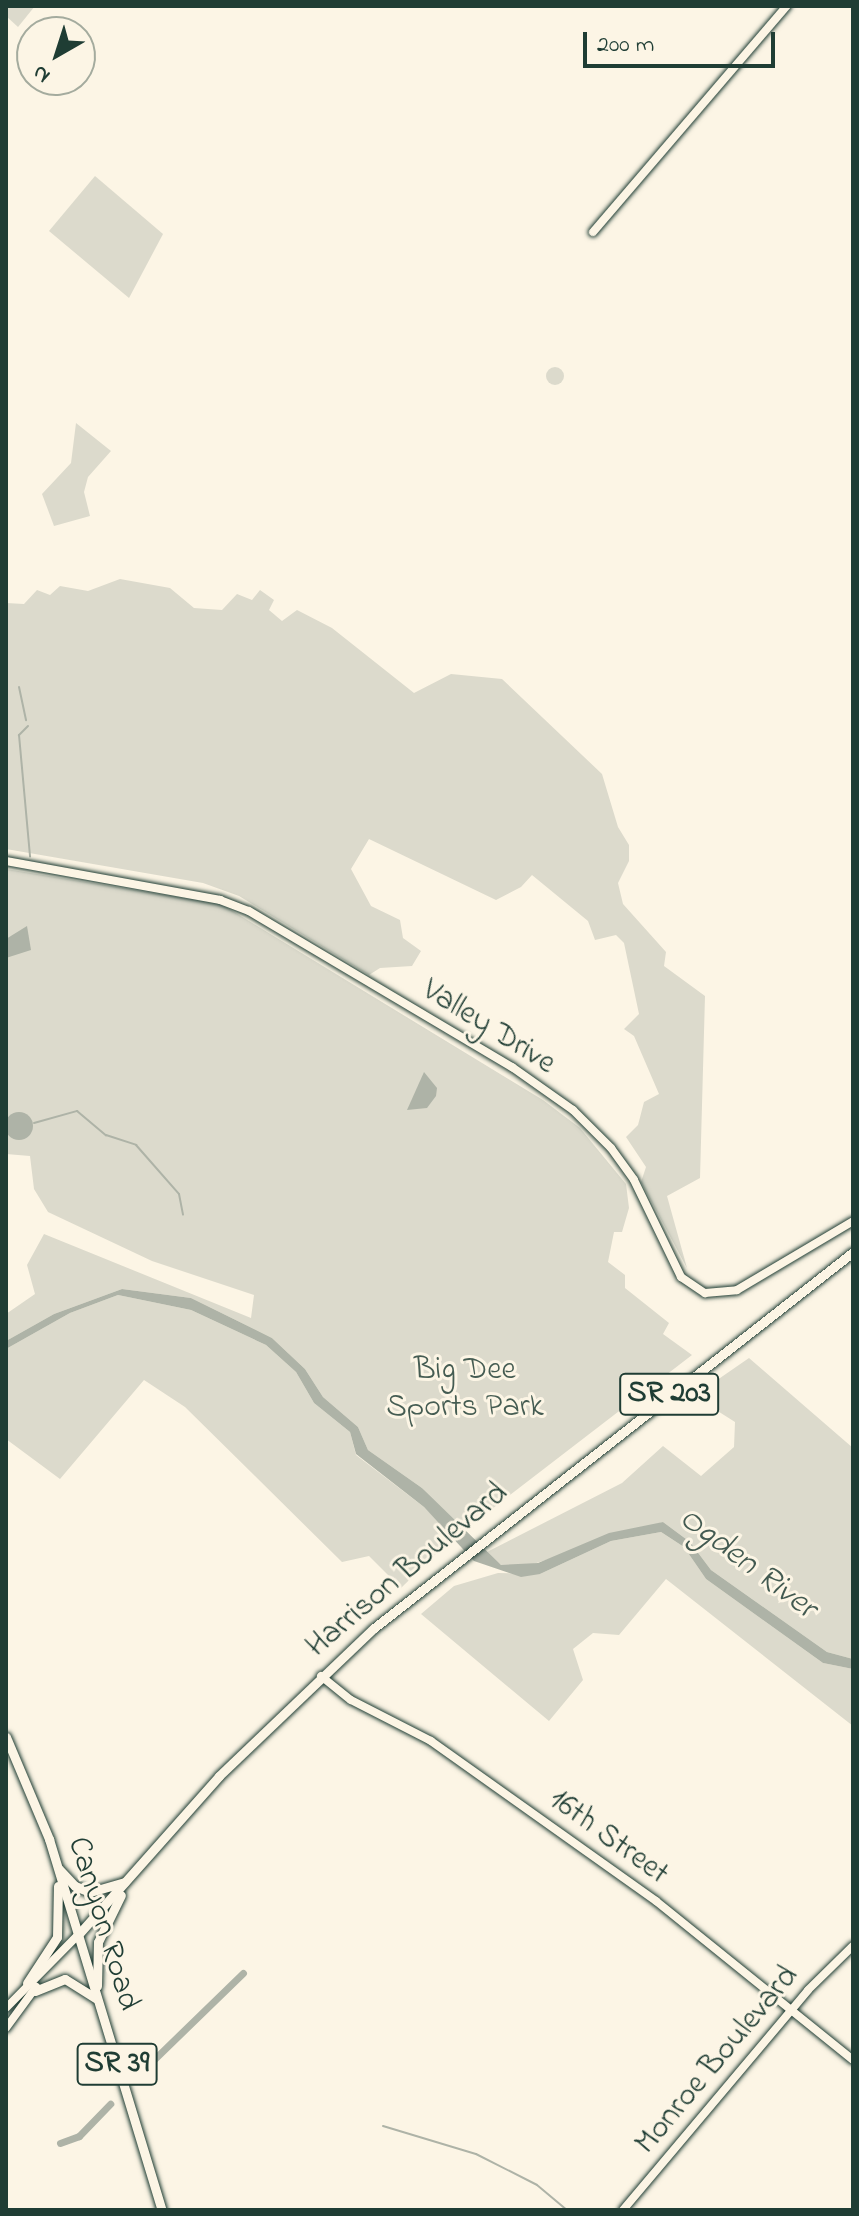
<!DOCTYPE html>
<style>
body{margin:0}
#map{position:relative;width:859px;height:2216px;overflow:hidden;background:#fcf5e5;font-family:"Indie Flower",sans-serif}
div>[style]{position:absolute}
.green>*{inset:0;background:#dcdacc}
.round{border-radius:50%}
.water>*{inset:0;background:#aeb3a7}
.stream>*{height:2px;margin:-1px;padding:0 1px;transform-origin:1px;border-radius:1px;background:#aeb3a7}
.canal>*{height:7px;margin:-3.5px;padding:0 3.5px;transform-origin:3.5px;border-radius:3.5px;background:#aeb3a7}
.roads{filter:drop-shadow(0 0 2px #1f3d34) drop-shadow(0 0 2px #1f3d34)}
.secondary>*{height:8px;margin:-4px;padding:0 4px;transform-origin:4px;border-radius:4px;background:#fcf5e5}
.primary>*{height:9px;margin:-4.5px;padding:0 4.5px;transform-origin:4.5px;border-radius:4.5px;background:#fcf5e5}
span{translate:-50% -50%;white-space:nowrap;text-align:center;line-height:1.15;-webkit-text-stroke:6px #fcf5e5;paint-order:stroke}
.shield-label span{padding:2px 6px;background:#fcf5e5;border:2px solid;border-radius:6px;-webkit-text-stroke-width:0}
.shield-label{font-size:30px;color:#1f3d34;font-weight:700}
.street-label{font-size:32px;color:#1f3d34}
.park-label{font-size:32px;color:#455c52}
.water-label{font-size:34px;color:#435a51;font-style:italic}
.frame{position:absolute;inset:0;border:8px solid #1f3d34;pointer-events:none}
.north{position:absolute;left:16px;top:16px;width:80px;height:80px;box-sizing:border-box;background:#fcf5e5;border:2px solid #a4ab9e;border-radius:50%;rotate:219deg;font-size:22px;font-weight:700;line-height:32px;text-align:center;color:#1f3d34}
.north::after{content:'';display:block;margin:auto;width:28px;height:36px;background:#1f3d34;clip-path:polygon(50% 0,100% 100%,50% 72%,0 100%)}
.scale{position:absolute;left:583px;top:32px;width:192px;height:36px;box-sizing:border-box;border:4px solid #1f3d34;border-top:0;padding-left:10px;font-size:24px;line-height:28px;white-space:nowrap;color:#1f3d34;-webkit-text-stroke:6px #fcf5e5;paint-order:stroke}
</style>
<div id="map">
<div class="green">
<i style="clip-path:polygon(6px 6px,35px 6px,18px 27px,6px 16px)"></i>
<i style="clip-path:polygon(95px 176px,163px 234px,129px 298px,49px 231px)"></i>
<i class="round" style="left:546px;top:367px;width:18px;height:18px"></i>
<i style="clip-path:polygon(76px 423px,111px 451px,88px 477px,84px 492px,90px 516px,54px 526px,42px 494px,71px 463px)"></i>
<i style="clip-path:polygon(120px 579px,170px 588px,194px 608px,222px 610px,237px 594px,252px 600px,260px 590px,274px 600px,269px 610px,282px 621px,297px 610px,332px 628px,414px 693px,451px 674px,502px 679px,602px 774px,618px 827px,629px 845px,629px 861px,618px 883px,623px 904px,666px 952px,664px 966px,705px 996px,700px 1178px,667px 1196px,687px 1268px,641px 1182px,646px 1167px,626px 1137px,638px 1125px,644px 1102px,659px 1094px,634px 1036px,624px 1029px,639px 1014px,624px 943px,616px 935px,595px 940px,588px 921px,532px 875px,521px 887px,496px 900px,369px 839px,351px 869px,371px 906px,400px 920px,403px 938px,421px 951px,412px 966px,380px 968px,369px 975px,239px 896px,203px 883px,6px 849px,6px 603px,24px 604px,37px 590px,50px 595px,60px 586px,88px 591px)"></i>
<i style="clip-path:polygon(6px 869px,221px 904px,543px 1100px,580px 1128px,626px 1184px,629px 1208px,622px 1232px,614px 1232px,608px 1262px,625px 1275px,625px 1288px,669px 1323px,663px 1334px,692px 1355px,462px 1532px,422px 1488px,368px 1450px,358px 1427px,323px 1397px,305px 1369px,272px 1338px,191px 1298px,122px 1289px,54px 1314px,6px 1341px,6px 1314px,35px 1294px,27px 1265px,44px 1234px,251px 1318px,254px 1295px,152px 1261px,48px 1212px,34px 1189px,30px 1156px,6px 1154px)"></i>
<i style="clip-path:polygon(118px 1295px,191px 1310px,266px 1345px,296px 1372px,314px 1403px,350px 1432px,356px 1455px,424px 1507px,453px 1537px,401px 1588px,369px 1556px,342px 1562px,185px 1407px,144px 1380px,60px 1479px,6px 1439px,6px 1349px,70px 1313px)"></i>
<i style="clip-path:polygon(749px 1358px,853px 1448px,853px 1659px,827px 1652px,711px 1570px,690px 1542px,663px 1522px,521px 1568px,501px 1565px,485px 1553px,622px 1483px,663px 1446px,701px 1476px,734px 1447px,735px 1422px,694px 1396px)"></i>
<i style="clip-path:polygon(661px 1532px,684px 1547px,706px 1579px,823px 1663px,853px 1669px,853px 1726px,666px 1579px,619px 1635px,593px 1633px,573px 1649px,583px 1680px,549px 1721px,421px 1614px,454px 1586px,498px 1573px,540px 1574px,611px 1541px)"></i>
</div>
<div class="water">
<i style="clip-path:polygon(27px 926px,31px 950px,6px 958px,6px 939px)"></i>
<i style="clip-path:polygon(424px 1072px,437px 1088px,436px 1096px,427px 1108px,407px 1110px)"></i>
<i class="round" style="left:5px;top:1112px;width:28px;height:28px"></i>
<i style="clip-path:polygon(122px 1289px,191px 1298px,272px 1338px,305px 1369px,323px 1397px,358px 1427px,368px 1450px,422px 1488px,501px 1565px,538px 1563px,609px 1533px,663px 1522px,690px 1542px,711px 1570px,827px 1652px,853px 1659px,853px 1669px,823px 1663px,706px 1579px,684px 1547px,661px 1532px,611px 1541px,540px 1574px,521px 1577px,474px 1561px,424px 1507px,356px 1454px,350px 1432px,314px 1403px,296px 1372px,266px 1345px,191px 1310px,118px 1295px,70px 1313px,6px 1349px,6px 1341px,54px 1314px)"></i>
</div>
<div class="stream">
<i style="left:19px;top:687px;width:34px;rotate:78deg"></i>
<i style="left:28px;top:726px;width:13px;rotate:135deg"></i>
<i style="left:19px;top:735px;width:122px;rotate:84.8deg"></i>
<i style="left:34px;top:1123px;width:45px;rotate:-15.6deg"></i>
<i style="left:77px;top:1111px;width:38px;rotate:40deg"></i>
<i style="left:106px;top:1135px;width:32px;rotate:18deg"></i>
<i style="left:136px;top:1145px;width:65px;rotate:48.7deg"></i>
<i style="left:179px;top:1194px;width:21px;rotate:79deg"></i>
<i style="left:383px;top:2126px;width:97px;rotate:16.8deg"></i>
<i style="left:476px;top:2154px;width:68px;rotate:26.9deg"></i>
<i style="left:537px;top:2185px;width:39px;rotate:40deg"></i>
</div>
<div class="canal">
<i style="left:139px;top:2074px;width:145px;rotate:-44.2deg"></i>
<i style="left:60px;top:2143px;width:20px;rotate:-20deg"></i>
<i style="left:79px;top:2136px;width:45px;rotate:-45.9deg"></i>
</div>
<div class="roads">
<div class="secondary">
<i style="left:593px;top:232px;width:298px;rotate:-49.4deg"></i>
<i style="left:6px;top:861px;width:218px;rotate:10.3deg"></i>
<i style="left:220px;top:900px;width:31px;rotate:21deg"></i>
<i style="left:249px;top:911px;width:306px;rotate:30.7deg"></i>
<i style="left:512px;top:1067px;width:75px;rotate:35.2deg"></i>
<i style="left:573px;top:1110px;width:54px;rotate:45deg"></i>
<i style="left:611px;top:1148px;width:39px;rotate:54deg"></i>
<i style="left:634px;top:1180px;width:108px;rotate:64.1deg"></i>
<i style="left:681px;top:1277px;width:29px;rotate:34deg"></i>
<i style="left:705px;top:1293px;width:32px;rotate:-5deg"></i>
<i style="left:737px;top:1290px;width:135px;rotate:-30.7deg"></i>
<i style="left:321px;top:1676px;width:38px;rotate:39deg"></i>
<i style="left:351px;top:1700px;width:90px;rotate:27.1deg"></i>
<i style="left:431px;top:1741px;width:276px;rotate:35.4deg"></i>
<i style="left:656px;top:1901px;width:253px;rotate:38.9deg"></i>
<i style="left:6px;top:2008px;width:101px;rotate:-45.4deg"></i>
<i style="left:6px;top:2028px;width:51px;rotate:-53.8deg"></i>
<i style="left:623px;top:2210px;width:287px;rotate:-49.9deg"></i>
<i style="left:808px;top:1990px;width:63px;rotate:-44.4deg"></i>
</div>
<div class="primary">
<i style="left:6px;top:1737px;width:111px;rotate:67.1deg"></i>
<i style="left:49px;top:1839px;width:388px;rotate:73.1deg"></i>
<i style="left:59px;top:1869px;width:23px;rotate:47deg"></i>
<i style="left:75px;top:1886px;width:16px;rotate:22deg"></i>
<i style="left:90px;top:1892px;width:36px;rotate:-16deg"></i>
<i style="left:77px;top:1936px;width:214px;rotate:-48.4deg"></i>
<i style="left:219px;top:1776px;width:214px;rotate:-43.7deg"></i>
<i style="left:374px;top:1628px;width:609px;rotate:-38.13deg"></i>
<i style="left:27px;top:1983px;width:55px;rotate:-56.9deg"></i>
<i style="left:57px;top:1937px;width:51px;rotate:-88.9deg"></i>
<i style="left:97px;top:1986px;width:44px;rotate:-88.7deg"></i>
<i style="left:98px;top:1942px;width:52px;rotate:-63.9deg"></i>
<i style="left:35px;top:1991px;width:32px;rotate:-22deg"></i>
<i style="left:65px;top:1979px;width:36px;rotate:32deg"></i>
</div>
</div>
<div class="shield-label">
<span style="left:669px;top:1394px">SR 203</span>
<span style="left:117px;top:2064px">SR 39</span>
</div>
<div class="street-label">
<span style="left:488px;top:1028px;rotate:32deg">Valley Drive</span>
<span style="left:408px;top:1571px;rotate:-40deg">Harrison Boulevard</span>
<span style="left:608px;top:1838px;rotate:36deg">16th Street</span>
<span style="left:102px;top:1924px;rotate:73deg">Canyon Road</span>
<span style="left:718px;top:2061px;rotate:-50deg">Monroe Boulevard</span>
</div>
<div class="park-label">
<span style="left:465px;top:1390px">Big Dee<br>Sports Park</span>
</div>
<div class="water-label">
<span style="left:747px;top:1564px;rotate:37deg">Ogden River</span>
</div>
<div class="frame"></div>
<div class="north">N</div>
<div class="scale">200 m</div>
</div>
